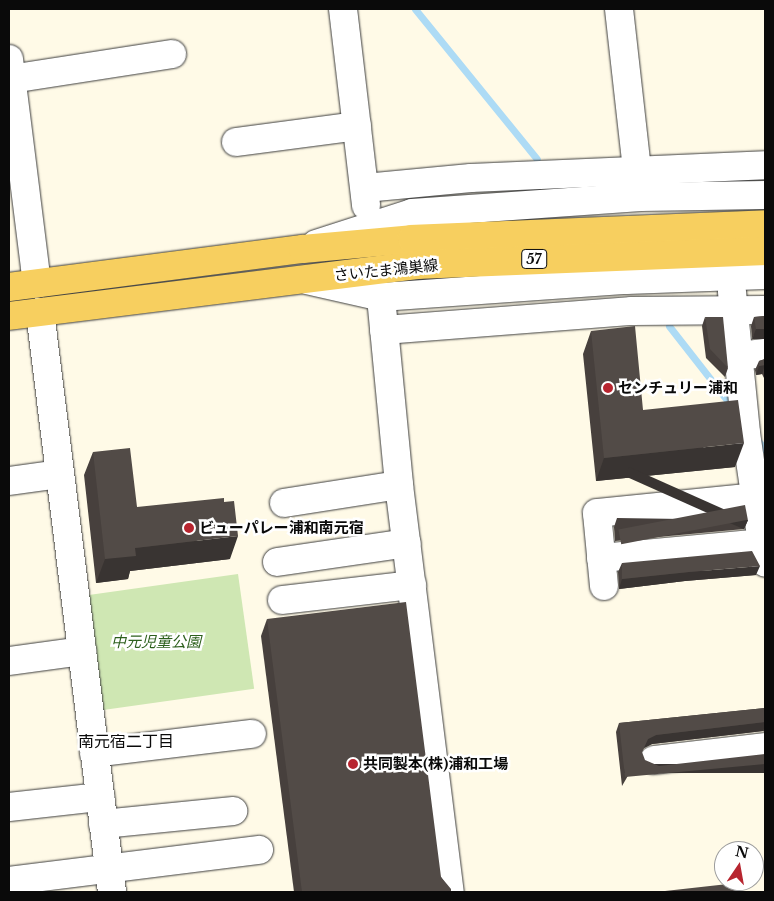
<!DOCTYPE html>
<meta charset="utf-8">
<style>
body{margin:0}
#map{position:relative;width:774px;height:901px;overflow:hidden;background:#fffae7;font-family:"Libre Baskerville","Noto Sans JP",serif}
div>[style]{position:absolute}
.green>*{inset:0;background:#cfe7b3;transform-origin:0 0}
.stream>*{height:7px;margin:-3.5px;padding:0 3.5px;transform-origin:3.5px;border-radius:3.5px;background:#addbf5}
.roads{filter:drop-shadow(0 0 1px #3d3d3d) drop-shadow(0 0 1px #3d3d3d)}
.minor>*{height:28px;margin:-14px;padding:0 14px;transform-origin:14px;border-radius:14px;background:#fff}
.major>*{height:28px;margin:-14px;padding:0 14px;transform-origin:14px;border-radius:14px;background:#f7cf5f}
.wall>*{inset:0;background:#47403d}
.shaded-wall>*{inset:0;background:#393432;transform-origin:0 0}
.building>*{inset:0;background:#524b47;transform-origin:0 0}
.dots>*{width:14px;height:14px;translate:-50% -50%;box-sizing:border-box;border:2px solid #fff;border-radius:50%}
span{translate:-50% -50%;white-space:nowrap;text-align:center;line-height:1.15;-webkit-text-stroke:5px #fff;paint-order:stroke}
.shield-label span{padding:1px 4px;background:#fff;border:1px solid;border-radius:4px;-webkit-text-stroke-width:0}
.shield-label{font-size:14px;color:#0a0a0a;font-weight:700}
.street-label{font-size:15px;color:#0a0a0a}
.poi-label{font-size:15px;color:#0a0a0a;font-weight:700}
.left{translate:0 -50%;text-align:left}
.park-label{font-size:15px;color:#2c5f1c;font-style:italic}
.neighbourhood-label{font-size:16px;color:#0a0a0a}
.frame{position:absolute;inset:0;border:10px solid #0a0a0a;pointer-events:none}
.north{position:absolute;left:714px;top:841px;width:50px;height:50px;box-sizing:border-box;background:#fff;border:1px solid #9d9d9d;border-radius:50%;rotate:12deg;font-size:14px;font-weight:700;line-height:20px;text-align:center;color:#0a0a0a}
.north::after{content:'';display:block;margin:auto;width:18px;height:22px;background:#b7252f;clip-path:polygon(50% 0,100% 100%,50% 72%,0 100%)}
</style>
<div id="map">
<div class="green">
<i style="left:238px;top:574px;width:116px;height:156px;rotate:82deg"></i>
</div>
<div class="stream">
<i style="left:415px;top:9px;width:193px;rotate:50.9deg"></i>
<i style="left:669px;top:326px;width:104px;rotate:52deg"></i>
<i style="left:756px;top:438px;width:15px;rotate:53deg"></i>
</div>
<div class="roads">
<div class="minor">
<i style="left:343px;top:9px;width:198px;rotate:83.3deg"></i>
<i style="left:619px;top:9px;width:180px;rotate:83.6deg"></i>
<i style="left:9px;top:59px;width:226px;rotate:82.9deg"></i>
<i style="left:11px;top:79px;width:163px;rotate:-8.8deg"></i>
<i style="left:236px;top:142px;width:122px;rotate:-7.5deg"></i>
<i style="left:365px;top:188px;width:106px;rotate:-5.4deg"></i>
<i style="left:471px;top:178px;width:294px;rotate:-2.5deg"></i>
<i style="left:316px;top:244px;width:101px;rotate:-17.9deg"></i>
<i style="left:412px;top:213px;width:229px;rotate:-4deg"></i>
<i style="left:640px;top:197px;width:125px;rotate:-0.9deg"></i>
<i style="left:307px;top:280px;width:76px;rotate:12.9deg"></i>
<i style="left:381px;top:297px;width:246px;rotate:-4deg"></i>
<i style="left:626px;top:280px;width:139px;rotate:-2.1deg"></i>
<i style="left:732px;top:292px;width:142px;rotate:84.3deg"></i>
<i style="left:746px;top:433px;width:131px;rotate:81.7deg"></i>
<i style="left:381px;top:297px;width:189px;rotate:84.5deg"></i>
<i style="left:399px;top:485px;width:410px;rotate:82.9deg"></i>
<i style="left:40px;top:312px;width:584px;rotate:82.92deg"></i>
<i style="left:384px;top:330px;width:249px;rotate:-4.4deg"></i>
<i style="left:632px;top:311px;width:133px;rotate:-0.4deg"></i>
<i style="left:739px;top:356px;width:26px;rotate:-7deg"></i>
<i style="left:9px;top:481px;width:51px;rotate:-7.8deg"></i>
<i style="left:284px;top:503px;width:116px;rotate:-8.9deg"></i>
<i style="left:601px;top:558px;width:163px;rotate:-5.3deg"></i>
<i style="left:277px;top:562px;width:131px;rotate:-8.3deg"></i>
<i style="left:604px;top:586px;width:73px;rotate:-95.5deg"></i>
<i style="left:597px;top:513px;width:162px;rotate:-5.7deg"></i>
<i style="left:282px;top:600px;width:131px;rotate:-6.6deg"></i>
<i style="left:9px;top:661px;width:74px;rotate:-7.8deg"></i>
<i style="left:94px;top:753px;width:159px;rotate:-6.9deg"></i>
<i style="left:654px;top:760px;width:112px;rotate:-6.7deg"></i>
<i style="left:9px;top:807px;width:92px;rotate:-6.3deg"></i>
<i style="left:103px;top:824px;width:131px;rotate:-5.7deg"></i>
<i style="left:9px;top:881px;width:252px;rotate:-7.1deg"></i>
</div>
<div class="major">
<i style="left:9px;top:287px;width:296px;rotate:-7.4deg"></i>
<i style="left:303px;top:249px;width:109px;rotate:-5.2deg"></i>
<i style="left:412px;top:239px;width:353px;rotate:-2.4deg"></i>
<i style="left:9px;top:316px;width:411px;rotate:-7.1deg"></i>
<i style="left:417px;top:265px;width:348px;rotate:-2.3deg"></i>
</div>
</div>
<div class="wall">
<i style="clip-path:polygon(765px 316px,752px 339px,751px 326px,754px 317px)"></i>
<i style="clip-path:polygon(705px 317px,728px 368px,725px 377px,706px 358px,702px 326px)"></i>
<i style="clip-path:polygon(591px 331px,643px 410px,735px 467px,596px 481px,583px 354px)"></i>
<i style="clip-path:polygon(765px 359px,765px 380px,762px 374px,756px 375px,755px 370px,759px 361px)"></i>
<i style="clip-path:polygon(93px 452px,137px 507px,230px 559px,130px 571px,128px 579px,96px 583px,84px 475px)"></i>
<i style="clip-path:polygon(617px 518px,748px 520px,744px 529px,615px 541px,614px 527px)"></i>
<i style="clip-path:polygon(622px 563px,756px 575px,685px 581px,619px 589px,618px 572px)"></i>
<i style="clip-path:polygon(267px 619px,441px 877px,451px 892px,294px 892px,261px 636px)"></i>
<i style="clip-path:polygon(765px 708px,765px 732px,763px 731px,652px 744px,644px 748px,622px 786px,616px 732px,619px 723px)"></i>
</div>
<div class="shaded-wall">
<i style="clip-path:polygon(756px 329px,765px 329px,765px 339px,752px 339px)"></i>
<i style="clip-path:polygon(765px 365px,762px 374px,756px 375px,759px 366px)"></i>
<i style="clip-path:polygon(744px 443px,735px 467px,596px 481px,604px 458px)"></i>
<i style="left:748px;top:520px;width:10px;height:130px;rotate:114deg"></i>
<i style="clip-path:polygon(238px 536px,230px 559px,130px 571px,128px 579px,96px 583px,105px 559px,135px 548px)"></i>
<i style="clip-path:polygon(760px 566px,756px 575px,685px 581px,619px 589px,622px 579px,689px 572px)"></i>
<i style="clip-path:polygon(765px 722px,765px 726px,763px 731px,652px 744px,644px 748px,638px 761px,648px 739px,656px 735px)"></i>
<i style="left:765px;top:764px;width:9px;height:141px;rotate:90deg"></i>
</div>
<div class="building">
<i style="clip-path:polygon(765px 316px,765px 329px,756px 329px,754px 317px)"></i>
<i style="clip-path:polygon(705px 317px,723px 317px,728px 368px,710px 349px)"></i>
<i style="clip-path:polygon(635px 326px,643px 410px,738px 400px,744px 443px,604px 458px,591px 331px)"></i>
<i style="clip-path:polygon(765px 359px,765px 365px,759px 366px,759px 361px)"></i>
<i style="clip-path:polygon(130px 448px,137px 507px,224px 498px,224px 502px,234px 501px,238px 536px,135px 548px,136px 556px,105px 559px,93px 452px)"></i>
<i style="left:745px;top:505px;width:15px;height:129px;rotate:79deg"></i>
<i style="clip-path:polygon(752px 551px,760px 566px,689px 572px,622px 579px,622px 563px)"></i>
<i style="clip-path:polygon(406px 602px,441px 877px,451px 889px,451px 892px,302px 892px,267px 619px)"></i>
<i style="clip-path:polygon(765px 708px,765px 722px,656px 735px,648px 739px,642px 752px,645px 760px,659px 766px,765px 754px,765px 764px,625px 777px,619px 723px)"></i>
<i style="clip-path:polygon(737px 883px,738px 892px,656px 892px)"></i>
</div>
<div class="dots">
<i style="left:608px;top:388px;background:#b7252f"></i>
<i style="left:189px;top:528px;background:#b7252f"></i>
<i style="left:353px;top:764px;background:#b7252f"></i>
</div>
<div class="shield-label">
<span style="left:534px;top:259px">57</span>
</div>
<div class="street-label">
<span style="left:386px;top:270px;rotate:-6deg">さいたま鴻巣線</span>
</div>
<div class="poi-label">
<span class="left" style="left:618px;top:388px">センチュリー浦和</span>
<span class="left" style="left:199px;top:528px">ビューパレー浦和南元宿</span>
<span class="left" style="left:363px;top:764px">共同製本(株)浦和工場</span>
</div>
<div class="park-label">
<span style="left:156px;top:642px">中元児童公園</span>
</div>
<div class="neighbourhood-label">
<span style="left:126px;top:741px">南元宿二丁目</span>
</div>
<div class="frame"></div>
<div class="north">N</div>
</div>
